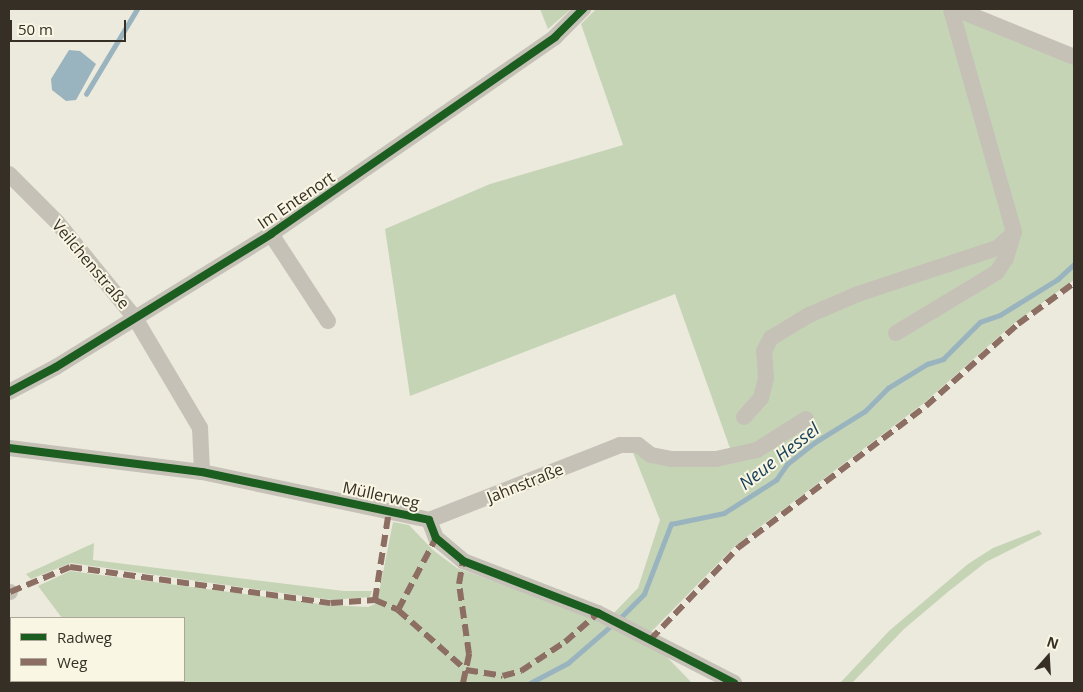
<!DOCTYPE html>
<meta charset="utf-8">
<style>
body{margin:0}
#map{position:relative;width:1083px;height:692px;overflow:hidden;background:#ece9dd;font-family:"Open Sans",sans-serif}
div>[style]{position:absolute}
.green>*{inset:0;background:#c6d4b6}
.water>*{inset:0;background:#99b4be}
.stream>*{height:4.5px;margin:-2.25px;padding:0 2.25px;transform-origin:2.25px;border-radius:2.25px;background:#99b4be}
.minor>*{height:16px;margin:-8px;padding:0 8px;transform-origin:8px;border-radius:8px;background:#c5c1b7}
.quiet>*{height:6px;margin-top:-3px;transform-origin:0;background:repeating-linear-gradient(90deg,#8d6e63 0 12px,transparent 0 18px)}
.cycleway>*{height:8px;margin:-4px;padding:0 4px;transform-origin:4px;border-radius:4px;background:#1b5e20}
span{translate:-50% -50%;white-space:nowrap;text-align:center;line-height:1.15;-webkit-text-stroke:4px #faf6e4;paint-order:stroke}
.street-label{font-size:16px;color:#352f25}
.water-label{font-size:18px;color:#194258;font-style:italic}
.frame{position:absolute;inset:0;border:10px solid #352f25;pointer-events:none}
.legend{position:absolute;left:10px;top:617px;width:175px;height:65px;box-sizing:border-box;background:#faf6e4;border:1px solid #aba698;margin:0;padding:6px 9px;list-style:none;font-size:15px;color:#352f25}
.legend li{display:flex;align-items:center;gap:10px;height:25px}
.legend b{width:25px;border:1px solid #aba698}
.north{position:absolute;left:1023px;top:632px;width:50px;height:50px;-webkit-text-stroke:4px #faf6e4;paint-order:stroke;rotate:19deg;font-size:14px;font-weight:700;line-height:20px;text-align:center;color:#352f25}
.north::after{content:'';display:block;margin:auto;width:18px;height:22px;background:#352f25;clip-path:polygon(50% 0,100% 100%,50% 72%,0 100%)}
.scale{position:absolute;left:10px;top:20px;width:116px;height:22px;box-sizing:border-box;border:2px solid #352f25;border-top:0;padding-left:6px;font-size:15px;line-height:18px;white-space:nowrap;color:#352f25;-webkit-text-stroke:4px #faf6e4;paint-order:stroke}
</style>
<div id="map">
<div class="green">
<i style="clip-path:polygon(540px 9px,571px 9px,548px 29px)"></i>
<i style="clip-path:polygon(596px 9px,939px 9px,1074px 62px,1074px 280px,1013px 324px,924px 403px,736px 545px,651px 632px,614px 613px,638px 588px,660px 520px,632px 450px,649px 460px,731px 451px,675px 294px,410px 396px,385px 229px,490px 184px,623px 145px,581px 24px)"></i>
<i style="clip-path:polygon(393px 522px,409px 525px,433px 550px,457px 568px,595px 618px,666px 656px,692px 683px,100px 683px,184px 681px,184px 618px,62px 618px,38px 586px,70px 571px,329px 605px,368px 607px,377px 603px)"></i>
<i style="clip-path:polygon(1039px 530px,1042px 534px,986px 562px,949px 591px,904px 629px,852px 683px,840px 683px,889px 631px,968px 564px,993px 548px)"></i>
<i style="clip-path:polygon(94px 543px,93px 560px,344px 591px,372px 591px,370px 597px,332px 600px,71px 563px,31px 579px,26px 574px)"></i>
</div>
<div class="water">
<i style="clip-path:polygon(69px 50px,80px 51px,96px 64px,76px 100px,66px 101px,52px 90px,51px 79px)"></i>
</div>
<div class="stream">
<i style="left:86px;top:94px;width:99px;rotate:-59deg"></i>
<i style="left:618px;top:620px;width:37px;rotate:-45deg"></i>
<i style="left:644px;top:594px;width:75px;rotate:-68.9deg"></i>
<i style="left:671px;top:524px;width:54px;rotate:-11.7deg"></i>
<i style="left:724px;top:513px;width:62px;rotate:-32.4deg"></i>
<i style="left:776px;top:480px;width:19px;rotate:-55deg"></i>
<i style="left:787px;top:464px;width:34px;rotate:-38deg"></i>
<i style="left:814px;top:443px;width:60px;rotate:-32.1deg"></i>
<i style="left:865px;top:411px;width:33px;rotate:-45deg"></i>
<i style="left:888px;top:388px;width:46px;rotate:-31.6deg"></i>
<i style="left:927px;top:364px;width:17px;rotate:-17deg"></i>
<i style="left:943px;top:359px;width:52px;rotate:-45deg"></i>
<i style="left:980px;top:322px;width:21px;rotate:-19deg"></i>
<i style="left:1000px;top:315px;width:68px;rotate:-31.8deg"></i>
<i style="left:1058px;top:279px;width:22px;rotate:-43deg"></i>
<i style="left:530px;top:683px;width:43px;rotate:-27.8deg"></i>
<i style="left:568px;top:663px;width:58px;rotate:-40.8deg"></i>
</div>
<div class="minor">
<i style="left:956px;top:9px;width:127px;rotate:22.1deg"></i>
<i style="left:9px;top:174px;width:68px;rotate:45deg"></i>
<i style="left:57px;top:222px;width:124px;rotate:50.9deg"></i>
<i style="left:135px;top:318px;width:128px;rotate:59.4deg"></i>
<i style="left:200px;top:428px;width:44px;rotate:87.4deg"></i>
<i style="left:271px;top:234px;width:104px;rotate:56.8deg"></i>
<i style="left:896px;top:333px;width:118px;rotate:-31.1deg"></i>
<i style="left:997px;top:272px;width:17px;rotate:-57deg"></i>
<i style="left:1006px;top:258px;width:27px;rotate:-73deg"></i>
<i style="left:1014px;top:232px;width:232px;rotate:-105.8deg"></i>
<i style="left:9px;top:392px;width:53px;rotate:-28deg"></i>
<i style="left:56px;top:367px;width:253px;rotate:-31.7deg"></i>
<i style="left:271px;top:234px;width:346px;rotate:-34.7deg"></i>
<i style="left:555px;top:37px;width:40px;rotate:-45deg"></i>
<i style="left:744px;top:417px;width:25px;rotate:-48deg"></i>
<i style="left:761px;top:398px;width:21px;rotate:-76deg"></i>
<i style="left:766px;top:378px;width:27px;rotate:-94deg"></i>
<i style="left:764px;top:351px;width:15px;rotate:-62deg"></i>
<i style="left:771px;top:338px;width:44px;rotate:-31.2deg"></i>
<i style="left:809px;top:315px;width:53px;rotate:-23.2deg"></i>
<i style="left:858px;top:294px;width:146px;rotate:-18.3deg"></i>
<i style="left:997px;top:248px;width:21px;rotate:-41deg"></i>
<i style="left:9px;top:448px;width:194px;rotate:7.1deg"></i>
<i style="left:202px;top:472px;width:232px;rotate:11.9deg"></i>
<i style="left:429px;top:520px;width:19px;rotate:69deg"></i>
<i style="left:436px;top:538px;width:35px;rotate:40deg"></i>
<i style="left:463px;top:561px;width:145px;rotate:21.1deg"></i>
<i style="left:598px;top:613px;width:153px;rotate:27.2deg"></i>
<i style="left:429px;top:520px;width:205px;rotate:-21.4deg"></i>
<i style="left:620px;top:445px;width:18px"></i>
<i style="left:638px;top:445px;width:16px;rotate:38deg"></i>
<i style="left:651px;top:455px;width:20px;rotate:11deg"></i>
<i style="left:671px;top:459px;width:45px"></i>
<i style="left:716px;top:459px;width:42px;rotate:-12.4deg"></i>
<i style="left:757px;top:450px;width:58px;rotate:-32.3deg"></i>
<i style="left:9px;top:592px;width:1px"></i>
</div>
<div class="quiet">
<i style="left:10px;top:592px;width:65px;rotate:-22.6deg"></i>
<i style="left:70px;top:567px;width:263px;rotate:7.9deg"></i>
<i style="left:331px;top:603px;width:44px;rotate:-3.9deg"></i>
<i style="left:375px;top:600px;width:25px;rotate:23deg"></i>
<i style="left:398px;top:610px;width:91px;rotate:41.4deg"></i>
<i style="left:466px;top:670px;width:37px;rotate:9deg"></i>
<i style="left:503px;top:676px;width:19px;rotate:-16deg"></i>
<i style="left:521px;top:671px;width:53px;rotate:-33.4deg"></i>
<i style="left:565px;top:642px;width:44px;rotate:-41.3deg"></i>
<i style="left:375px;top:600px;width:90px;rotate:-81.1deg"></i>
<i style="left:398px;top:610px;width:81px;rotate:-62.2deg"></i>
<i style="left:650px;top:640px;width:129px;rotate:-46.3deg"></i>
<i style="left:739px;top:547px;width:234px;rotate:-37deg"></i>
<i style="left:926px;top:406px;width:123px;rotate:-41.7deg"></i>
<i style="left:1018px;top:324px;width:69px;rotate:-36.2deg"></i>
<i style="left:463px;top:683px;width:30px;rotate:-78deg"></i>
<i style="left:469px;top:654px;width:71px;rotate:-98.1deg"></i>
<i style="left:459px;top:584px;width:23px;rotate:-80deg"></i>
</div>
<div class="cycleway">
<i style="left:9px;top:392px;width:53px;rotate:-28deg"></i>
<i style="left:56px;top:367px;width:253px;rotate:-31.7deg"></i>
<i style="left:271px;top:234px;width:346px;rotate:-34.7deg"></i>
<i style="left:555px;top:37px;width:40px;rotate:-45deg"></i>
<i style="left:9px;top:448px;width:194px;rotate:7.1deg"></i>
<i style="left:202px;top:472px;width:232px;rotate:11.9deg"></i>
<i style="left:429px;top:520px;width:19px;rotate:69deg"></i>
<i style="left:436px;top:538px;width:35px;rotate:40deg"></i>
<i style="left:463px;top:561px;width:145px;rotate:21.1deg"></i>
<i style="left:598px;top:613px;width:153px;rotate:27.2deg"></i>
</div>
<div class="street-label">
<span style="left:296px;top:200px;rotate:-34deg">Im Entenort</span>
<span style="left:91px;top:264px;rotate:50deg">Veilchenstraße</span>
<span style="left:525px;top:483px;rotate:-22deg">Jahnstraße</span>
<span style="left:381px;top:495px;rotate:12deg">Müllerweg</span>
</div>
<div class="water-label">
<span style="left:779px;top:456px;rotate:-38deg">Neue Hessel</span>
</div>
<div class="frame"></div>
<ul class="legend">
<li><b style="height:6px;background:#1b5e20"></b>Radweg</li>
<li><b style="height:6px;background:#8d6e63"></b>Weg</li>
</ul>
<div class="north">N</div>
<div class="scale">50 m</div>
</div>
